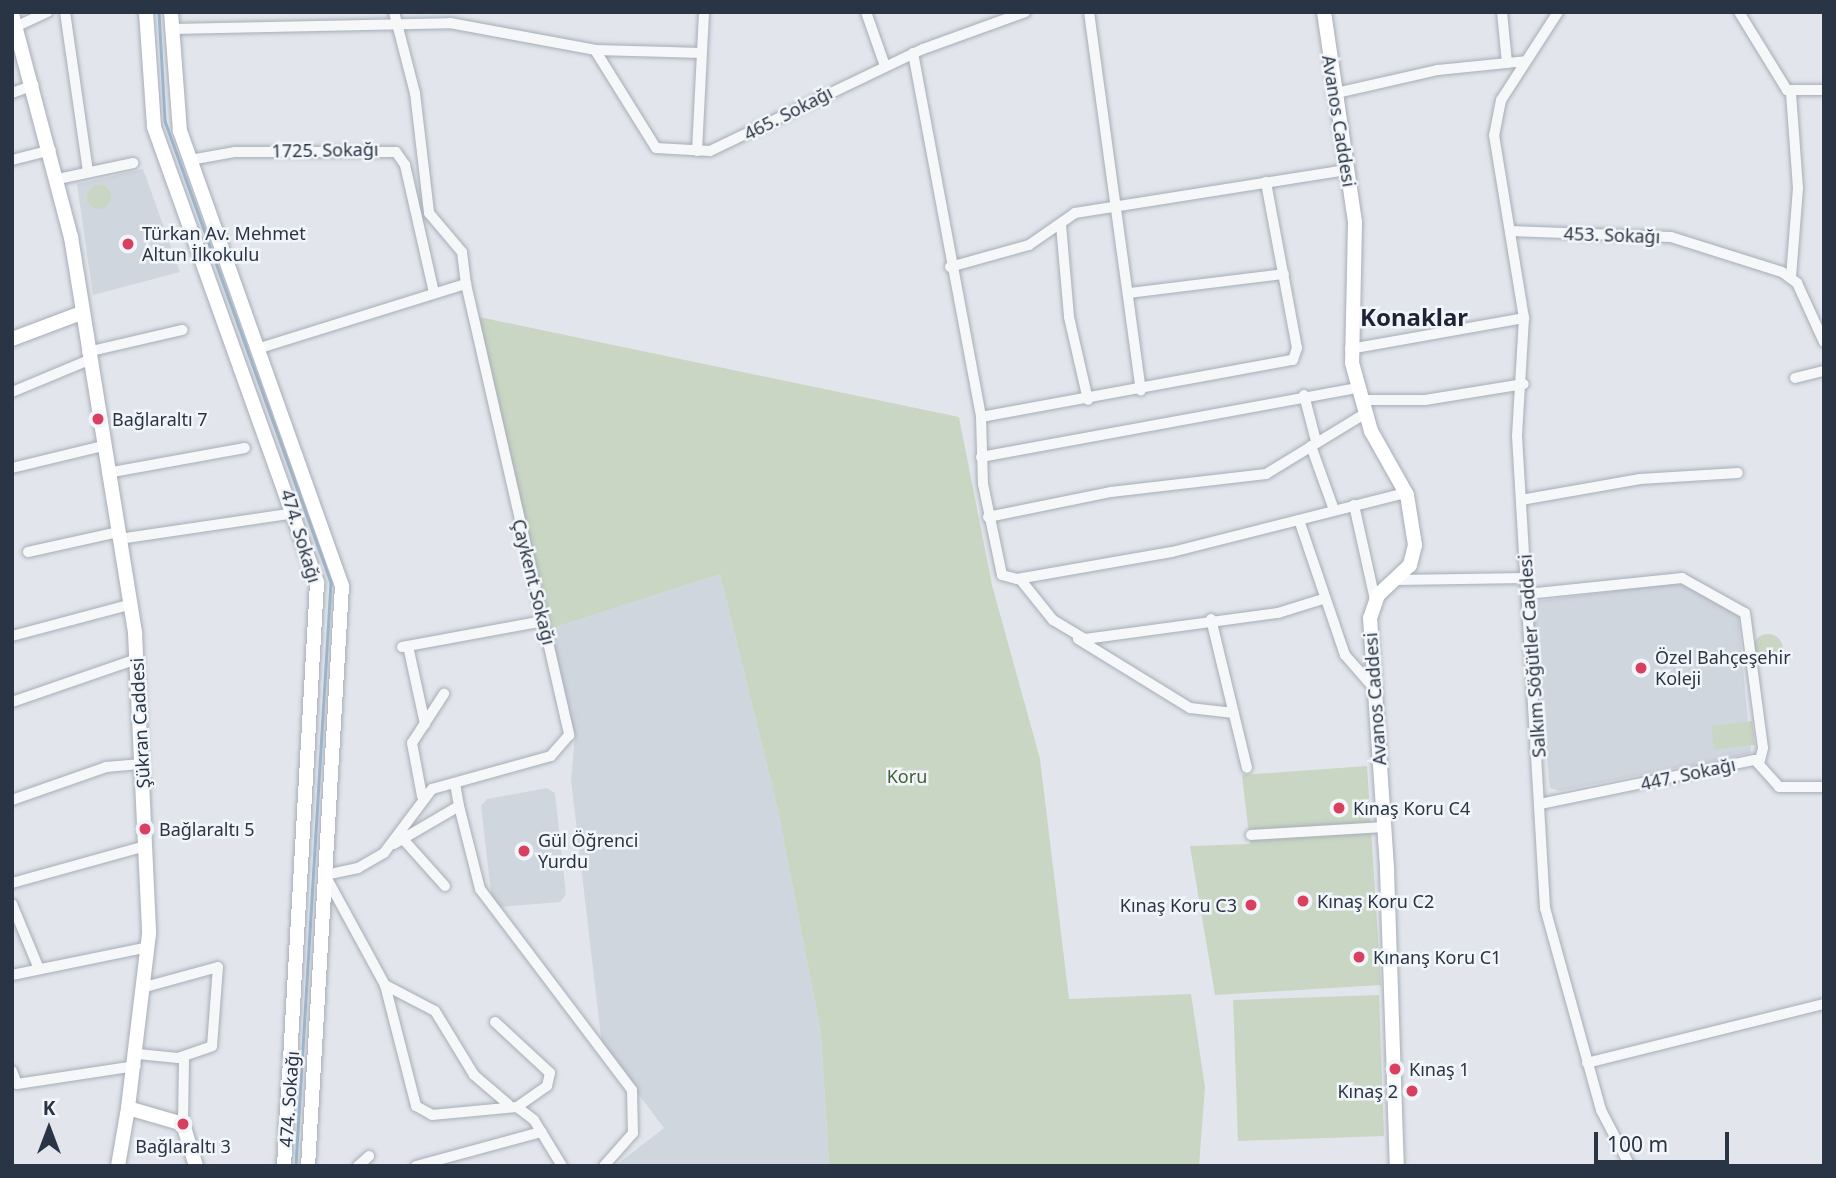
<!DOCTYPE html>
<meta charset="utf-8">
<style>
body{margin:0}
#map{position:relative;width:1836px;height:1178px;overflow:hidden;background:#e2e6ec;font-family:"Noto Sans",sans-serif}
div>[style]{position:absolute}
.built>*{inset:0;background:#d0d6de}
.green>*{inset:0;background:#c9d6c3;transform-origin:0 0}
.round{border-radius:50%}
.stream>*{height:2.5px;margin:-1.25px;padding:0 1.25px;transform-origin:1.25px;border-radius:1.25px;background:#9bb6ce}
.roads{filter:drop-shadow(0 0 2px #a7adb7) drop-shadow(0 0 2px #a7adb7)}
.street>*{height:10px;margin:-5px;padding:0 5px;transform-origin:5px;border-radius:5px;background:#f5f7f9}
.secondary>*{height:14px;margin:-7px;padding:0 7px;transform-origin:7px;border-radius:7px;background:#fff}
.dots>*{width:19px;height:19px;translate:-50% -50%;box-sizing:border-box;border:4px solid #f2f5f9;border-radius:50%}
span{translate:-50% -50%;white-space:nowrap;text-align:center;line-height:1.15;-webkit-text-stroke:5px #f2f5f9;paint-order:stroke}
.street-label{font-size:18px;color:#293545}
.poi-label{font-size:18px;color:#293545}
.left{translate:0 -50%;text-align:left}
.right{translate:-100% -50%;text-align:right}
.park-label{font-size:18px;color:#406235}
.district-label{font-size:24px;color:#1b2536;font-weight:700}
.frame{position:absolute;inset:0;border:14px solid #293545;pointer-events:none}
.north{position:absolute;left:14px;top:1094px;width:70px;height:70px;-webkit-text-stroke:5px #f2f5f9;paint-order:stroke;rotate:0deg;font-size:19px;font-weight:700;line-height:28px;text-align:center;color:#293545}
.north::after{content:'';display:block;margin:auto;width:24px;height:32px;background:#293545;clip-path:polygon(50% 0,100% 100%,50% 72%,0 100%)}
.scale{position:absolute;left:1594px;top:1132px;width:135px;height:32px;box-sizing:border-box;border:4px solid #293545;border-top:0;padding-left:9px;font-size:21px;line-height:24px;white-space:nowrap;color:#293545;-webkit-text-stroke:5px #f2f5f9;paint-order:stroke}
</style>
<div id="map">
<div class="built">
<i style="clip-path:polygon(143px 169px,180px 272px,93px 295px,77px 184px)"></i>
<i style="clip-path:polygon(720px 574px,778px 810px,821px 1033px,829px 1166px,615px 1166px,664px 1128px,602px 1046px,571px 780px,575px 736px,550px 629px)"></i>
<i style="clip-path:polygon(1680px 583px,1738px 616px,1751px 753px,1560px 791px,1550px 788px,1532px 609px,1537px 601px)"></i>
<i style="clip-path:polygon(547px 788px,555px 793px,566px 895px,560px 902px,500px 907px,492px 901px,481px 806px,487px 799px)"></i>
</div>
<div class="green">
<i class="round" style="left:87px;top:185px;width:24px;height:24px"></i>
<i style="clip-path:polygon(479px 317px,959px 417px,992px 585px,1040px 759px,1069px 999px,1191px 994px,1205px 1087px,1199px 1166px,829px 1166px,821px 1033px,778px 810px,720px 574px,550px 629px)"></i>
<i class="round" style="left:1753px;top:634px;width:30px;height:30px"></i>
<i style="left:1752px;top:721px;width:24px;height:41px;rotate:83deg"></i>
<i style="clip-path:polygon(1367px 766px,1381px 985px,1215px 995px,1190px 846px,1250px 844px,1242px 775px)"></i>
<i style="left:1379px;top:995px;width:141px;height:146px;rotate:88deg"></i>
</div>
<div class="stream">
<i style="left:159px;top:12px;width:109px;rotate:86.8deg"></i>
<i style="left:165px;top:121px;width:491px;rotate:70.2deg"></i>
<i style="left:331px;top:583px;width:584px;rotate:93.44deg"></i>
</div>
<div class="roads">
<div class="street">
<i style="left:65px;top:12px;width:162px;rotate:81.8deg"></i>
<i style="left:394px;top:12px;width:84px;rotate:75.5deg"></i>
<i style="left:415px;top:93px;width:121px;rotate:83.3deg"></i>
<i style="left:429px;top:213px;width:51px;rotate:49.8deg"></i>
<i style="left:462px;top:252px;width:32px;rotate:83deg"></i>
<i style="left:866px;top:12px;width:57px;rotate:70.6deg"></i>
<i style="left:1089px;top:12px;width:382px;rotate:82.2deg"></i>
<i style="left:1502px;top:12px;width:51px;rotate:84.4deg"></i>
<i style="left:1558px;top:12px;width:105px;rotate:122.9deg"></i>
<i style="left:1501px;top:100px;width:36px;rotate:101deg"></i>
<i style="left:1494px;top:135px;width:185px;rotate:80.7deg"></i>
<i style="left:1524px;top:318px;width:118px;rotate:93.4deg"></i>
<i style="left:1517px;top:436px;width:473px;rotate:86.6deg"></i>
<i style="left:1545px;top:908px;width:210px;rotate:74.5deg"></i>
<i style="left:1601px;top:1110px;width:63px;rotate:62.6deg"></i>
<i style="left:1739px;top:12px;width:92px;rotate:58.4deg"></i>
<i style="left:1787px;top:90px;width:37px"></i>
<i style="left:13px;top:28px;width:38px;rotate:-25deg"></i>
<i style="left:172px;top:29px;width:278px;rotate:-1.2deg"></i>
<i style="left:450px;top:23px;width:147px;rotate:10.5deg"></i>
<i style="left:595px;top:50px;width:106px;rotate:1.6deg"></i>
<i style="left:595px;top:50px;width:115px;rotate:58.1deg"></i>
<i style="left:656px;top:148px;width:54px;rotate:3.2deg"></i>
<i style="left:710px;top:151px;width:236px;rotate:-25.6deg"></i>
<i style="left:923px;top:49px;width:109px;rotate:-19.9deg"></i>
<i style="left:913px;top:53px;width:370px;rotate:79.4deg"></i>
<i style="left:981px;top:417px;width:67px;rotate:88.3deg"></i>
<i style="left:983px;top:484px;width:93px;rotate:78.2deg"></i>
<i style="left:1002px;top:575px;width:16px;rotate:15deg"></i>
<i style="left:1017px;top:579px;width:157px;rotate:-9.9deg"></i>
<i style="left:1172px;top:552px;width:241px;rotate:-14.2deg"></i>
<i style="left:12px;top:93px;width:23px;rotate:-20deg"></i>
<i style="left:1791px;top:93px;width:95px;rotate:85.8deg"></i>
<i style="left:1798px;top:188px;width:89px;rotate:94.5deg"></i>
<i style="left:1332px;top:94px;width:109px;rotate:-12.8deg"></i>
<i style="left:1438px;top:70px;width:88px;rotate:-5.8deg"></i>
<i style="left:697px;top:151px;width:139px;rotate:-87.1deg"></i>
<i style="left:12px;top:160px;width:40px;rotate:-14.4deg"></i>
<i style="left:190px;top:160px;width:46px;rotate:-10.1deg"></i>
<i style="left:235px;top:152px;width:161px"></i>
<i style="left:396px;top:152px;width:16px;rotate:55deg"></i>
<i style="left:405px;top:165px;width:131px;rotate:77.2deg"></i>
<i style="left:58px;top:179px;width:77px;rotate:-12deg"></i>
<i style="left:1061px;top:225px;width:92px;rotate:85deg"></i>
<i style="left:1069px;top:317px;width:85px;rotate:77.1deg"></i>
<i style="left:1510px;top:231px;width:161px;rotate:2.1deg"></i>
<i style="left:1671px;top:237px;width:116px;rotate:17.5deg"></i>
<i style="left:1782px;top:272px;width:19px;rotate:36deg"></i>
<i style="left:1797px;top:283px;width:65px;rotate:65.4deg"></i>
<i style="left:950px;top:267px;width:82px;rotate:-15.6deg"></i>
<i style="left:1029px;top:245px;width:56px;rotate:-34.8deg"></i>
<i style="left:1075px;top:213px;width:276px;rotate:-9deg"></i>
<i style="left:1129px;top:293px;width:156px;rotate:-7deg"></i>
<i style="left:260px;top:348px;width:216px;rotate:-17.3deg"></i>
<i style="left:466px;top:284px;width:463px;rotate:77.1deg"></i>
<i style="left:569px;top:735px;width:28px;rotate:131deg"></i>
<i style="left:551px;top:756px;width:123px;rotate:164.5deg"></i>
<i style="left:432px;top:789px;width:80px;rotate:126.9deg"></i>
<i style="left:384px;top:853px;width:30px;rotate:150deg"></i>
<i style="left:358px;top:868px;width:34px;rotate:168deg"></i>
<i style="left:325px;top:875px;width:125px;rotate:61.4deg"></i>
<i style="left:385px;top:985px;width:125px;rotate:75.6deg"></i>
<i style="left:416px;top:1106px;width:18px;rotate:29deg"></i>
<i style="left:432px;top:1115px;width:85px;rotate:-5.4deg"></i>
<i style="left:517px;top:1107px;width:21px;rotate:37deg"></i>
<i style="left:534px;top:1120px;width:54px;rotate:58.7deg"></i>
<i style="left:1350px;top:349px;width:177px;rotate:-10.1deg"></i>
<i style="left:87px;top:352px;width:98px;rotate:-13deg"></i>
<i style="left:1795px;top:378px;width:30px;rotate:-14deg"></i>
<i style="left:12px;top:392px;width:83px;rotate:-22.6deg"></i>
<i style="left:1304px;top:395px;width:48px;rotate:75.4deg"></i>
<i style="left:1362px;top:400px;width:63px"></i>
<i style="left:1425px;top:400px;width:100px;rotate:-9.2deg"></i>
<i style="left:981px;top:417px;width:317px;rotate:-10.4deg"></i>
<i style="left:1293px;top:360px;width:13px;rotate:-72deg"></i>
<i style="left:1297px;top:348px;width:169px;rotate:-100.6deg"></i>
<i style="left:1311px;top:446px;width:68px;rotate:70.2deg"></i>
<i style="left:981px;top:457px;width:383px;rotate:-10.4deg"></i>
<i style="left:12px;top:468px;width:94px;rotate:-13.6deg"></i>
<i style="left:107px;top:473px;width:140px;rotate:-10.3deg"></i>
<i style="left:1521px;top:500px;width:121px;rotate:-10deg"></i>
<i style="left:1640px;top:479px;width:98px;rotate:-3.5deg"></i>
<i style="left:1354px;top:505px;width:97px;rotate:77.5deg"></i>
<i style="left:988px;top:517px;width:126px;rotate:-11.5deg"></i>
<i style="left:1111px;top:492px;width:156px;rotate:-6.6deg"></i>
<i style="left:1266px;top:474px;width:117px;rotate:-31.4deg"></i>
<i style="left:1299px;top:520px;width:143px;rotate:71.2deg"></i>
<i style="left:1345px;top:655px;width:43px;rotate:48.8deg"></i>
<i style="left:119px;top:539px;width:178px;rotate:-8.4deg"></i>
<i style="left:28px;top:552px;width:92px;rotate:-12.5deg"></i>
<i style="left:1020px;top:579px;width:53px;rotate:51.2deg"></i>
<i style="left:1053px;top:620px;width:37px;rotate:31deg"></i>
<i style="left:1085px;top:639px;width:195px;rotate:-7.7deg"></i>
<i style="left:1278px;top:613px;width:47px;rotate:-17.3deg"></i>
<i style="left:1397px;top:580px;width:129px;rotate:-0.9deg"></i>
<i style="left:1527px;top:594px;width:156px;rotate:-5.9deg"></i>
<i style="left:1682px;top:578px;width:72px;rotate:29.1deg"></i>
<i style="left:1745px;top:613px;width:136px;rotate:82.4deg"></i>
<i style="left:1763px;top:748px;width:16px;rotate:104deg"></i>
<i style="left:1211px;top:619px;width:153px;rotate:76.4deg"></i>
<i style="left:12px;top:636px;width:124px;rotate:-14.9deg"></i>
<i style="left:1078px;top:639px;width:132px;rotate:31.6deg"></i>
<i style="left:1190px;top:708px;width:44px;rotate:6.5deg"></i>
<i style="left:408px;top:646px;width:80px;rotate:77.7deg"></i>
<i style="left:402px;top:647px;width:144px;rotate:-10.4deg"></i>
<i style="left:12px;top:702px;width:132px;rotate:-19deg"></i>
<i style="left:422px;top:796px;width:54px;rotate:-100.7deg"></i>
<i style="left:412px;top:743px;width:59px;rotate:-56.9deg"></i>
<i style="left:12px;top:800px;width:100px;rotate:-19.3deg"></i>
<i style="left:106px;top:767px;width:36px;rotate:-5deg"></i>
<i style="left:1540px;top:804px;width:219px;rotate:-11.6deg"></i>
<i style="left:1755px;top:760px;width:36px;rotate:48deg"></i>
<i style="left:1779px;top:787px;width:45px"></i>
<i style="left:459px;top:806px;width:86px;rotate:75.8deg"></i>
<i style="left:480px;top:889px;width:252px;rotate:52.9deg"></i>
<i style="left:632px;top:1090px;width:43px;rotate:88.7deg"></i>
<i style="left:633px;top:1133px;width:44px;rotate:131.3deg"></i>
<i style="left:1251px;top:835px;width:133px;rotate:-3.4deg"></i>
<i style="left:403px;top:839px;width:63px;rotate:48.2deg"></i>
<i style="left:394px;top:844px;width:75px;rotate:-30.3deg"></i>
<i style="left:459px;top:806px;width:23px;rotate:-100deg"></i>
<i style="left:12px;top:883px;width:138px;rotate:-15.5deg"></i>
<i style="left:12px;top:904px;width:70px;rotate:67.4deg"></i>
<i style="left:12px;top:975px;width:139px;rotate:-11.6deg"></i>
<i style="left:385px;top:985px;width:56px;rotate:27.5deg"></i>
<i style="left:435px;top:1011px;width:75px;rotate:58.6deg"></i>
<i style="left:474px;top:1075px;width:45px;rotate:40.5deg"></i>
<i style="left:495px;top:1022px;width:75px;rotate:42.8deg"></i>
<i style="left:550px;top:1073px;width:13px;rotate:103deg"></i>
<i style="left:547px;top:1086px;width:37px;rotate:145deg"></i>
<i style="left:138px;top:1054px;width:40px;rotate:5.7deg"></i>
<i style="left:178px;top:1058px;width:36px;rotate:-19deg"></i>
<i style="left:212px;top:1046px;width:79px;rotate:-85.7deg"></i>
<i style="left:218px;top:967px;width:76px;rotate:164.7deg"></i>
<i style="left:1587px;top:1063px;width:244px;rotate:-14deg"></i>
<i style="left:12px;top:1071px;width:14px;rotate:69deg"></i>
<i style="left:17px;top:1084px;width:120px;rotate:-8.6deg"></i>
<i style="left:183px;top:1124px;width:67px;rotate:-89.1deg"></i>
<i style="left:358px;top:1166px;width:15px;rotate:-42deg"></i>
<i style="left:416px;top:1166px;width:130px;rotate:-15.2deg"></i>
</div>
<div class="secondary">
<i style="left:146px;top:12px;width:115px;rotate:86deg"></i>
<i style="left:154px;top:127px;width:484px;rotate:70.3deg"></i>
<i style="left:317px;top:583px;width:584px;rotate:93.24deg"></i>
<i style="left:171px;top:12px;width:119px;rotate:85.7deg"></i>
<i style="left:180px;top:131px;width:483px;rotate:70.4deg"></i>
<i style="left:342px;top:586px;width:581px;rotate:93.35deg"></i>
<i style="left:1324px;top:12px;width:213px;rotate:81.6deg"></i>
<i style="left:1355px;top:223px;width:140px;rotate:91.2deg"></i>
<i style="left:1352px;top:363px;width:71px;rotate:74.4deg"></i>
<i style="left:1371px;top:431px;width:73px;rotate:60.6deg"></i>
<i style="left:1407px;top:495px;width:51px;rotate:80.9deg"></i>
<i style="left:1415px;top:545px;width:21px;rotate:104deg"></i>
<i style="left:1410px;top:565px;width:44px;rotate:136.8deg"></i>
<i style="left:1378px;top:595px;width:24px;rotate:109deg"></i>
<i style="left:1370px;top:618px;width:253px;rotate:86.1deg"></i>
<i style="left:1387px;top:870px;width:296px;rotate:88.1deg"></i>
<i style="left:12px;top:14px;width:231px;rotate:75.2deg"></i>
<i style="left:71px;top:237px;width:401px;rotate:80.8deg"></i>
<i style="left:135px;top:633px;width:301px;rotate:87.3deg"></i>
<i style="left:149px;top:934px;width:175px;rotate:96.9deg"></i>
<i style="left:128px;top:1108px;width:57px;rotate:16.2deg"></i>
<i style="left:183px;top:1124px;width:44px;rotate:72.8deg"></i>
<i style="left:12px;top:339px;width:74px;rotate:-20.6deg"></i>
<i style="left:118px;top:1166px;width:59px;rotate:-80.2deg"></i>
</div>
</div>
<div class="dots">
<i style="left:128px;top:244px;background:#d93f5e"></i>
<i style="left:98px;top:419px;background:#d93f5e"></i>
<i style="left:1641px;top:668px;background:#d93f5e"></i>
<i style="left:1339px;top:808px;background:#d93f5e"></i>
<i style="left:145px;top:829px;background:#d93f5e"></i>
<i style="left:524px;top:851px;background:#d93f5e"></i>
<i style="left:1303px;top:901px;background:#d93f5e"></i>
<i style="left:1251px;top:905px;background:#d93f5e"></i>
<i style="left:1359px;top:957px;background:#d93f5e"></i>
<i style="left:1395px;top:1069px;background:#d93f5e"></i>
<i style="left:1412px;top:1091px;background:#d93f5e"></i>
<i style="left:183px;top:1124px;background:#d93f5e"></i>
</div>
<div class="street-label">
<span style="left:788px;top:113px;rotate:-27deg">465. Sokağı</span>
<span style="left:1339px;top:121px;rotate:81deg">Avanos Caddesi</span>
<span style="left:325px;top:150px;rotate:-1deg">1725. Sokağı</span>
<span style="left:1612px;top:235px;rotate:2deg">453. Sokağı</span>
<span style="left:301px;top:536px;rotate:73deg">474. Sokağı</span>
<span style="left:534px;top:582px;rotate:76deg">Çaykent Sokağı</span>
<span style="left:1532px;top:656px;rotate:-94deg">Salkım Söğütler Caddesi</span>
<span style="left:1375px;top:699px;rotate:-94deg">Avanos Caddesi</span>
<span style="left:140px;top:723px;rotate:-93deg">Şükran Caddesi</span>
<span style="left:1688px;top:774px;rotate:-12deg">447. Sokağı</span>
<span style="left:289px;top:1099px;rotate:-86deg">474. Sokağı</span>
</div>
<div class="poi-label">
<span class="left" style="left:142px;top:244px">Türkan Av. Mehmet<br>Altun İlkokulu</span>
<span class="left" style="left:112px;top:419px">Bağlaraltı 7</span>
<span class="left" style="left:1655px;top:668px">Özel Bahçeşehir<br>Koleji</span>
<span class="left" style="left:1353px;top:808px">Kınaş Koru C4</span>
<span class="left" style="left:159px;top:829px">Bağlaraltı 5</span>
<span class="left" style="left:538px;top:851px">Gül Öğrenci<br>Yurdu</span>
<span class="left" style="left:1317px;top:901px">Kınaş Koru C2</span>
<span class="right" style="left:1237px;top:905px">Kınaş Koru C3</span>
<span class="left" style="left:1373px;top:957px">Kınanş Koru C1</span>
<span class="left" style="left:1409px;top:1069px">Kınaş 1</span>
<span class="right" style="left:1398px;top:1091px">Kınaş 2</span>
<span style="left:183px;top:1146px">Bağlaraltı 3</span>
</div>
<div class="park-label">
<span style="left:907px;top:776px">Koru</span>
</div>
<div class="district-label">
<span style="left:1414px;top:317px">Konaklar</span>
</div>
<div class="frame"></div>
<div class="north">K</div>
<div class="scale">100 m</div>
</div>
